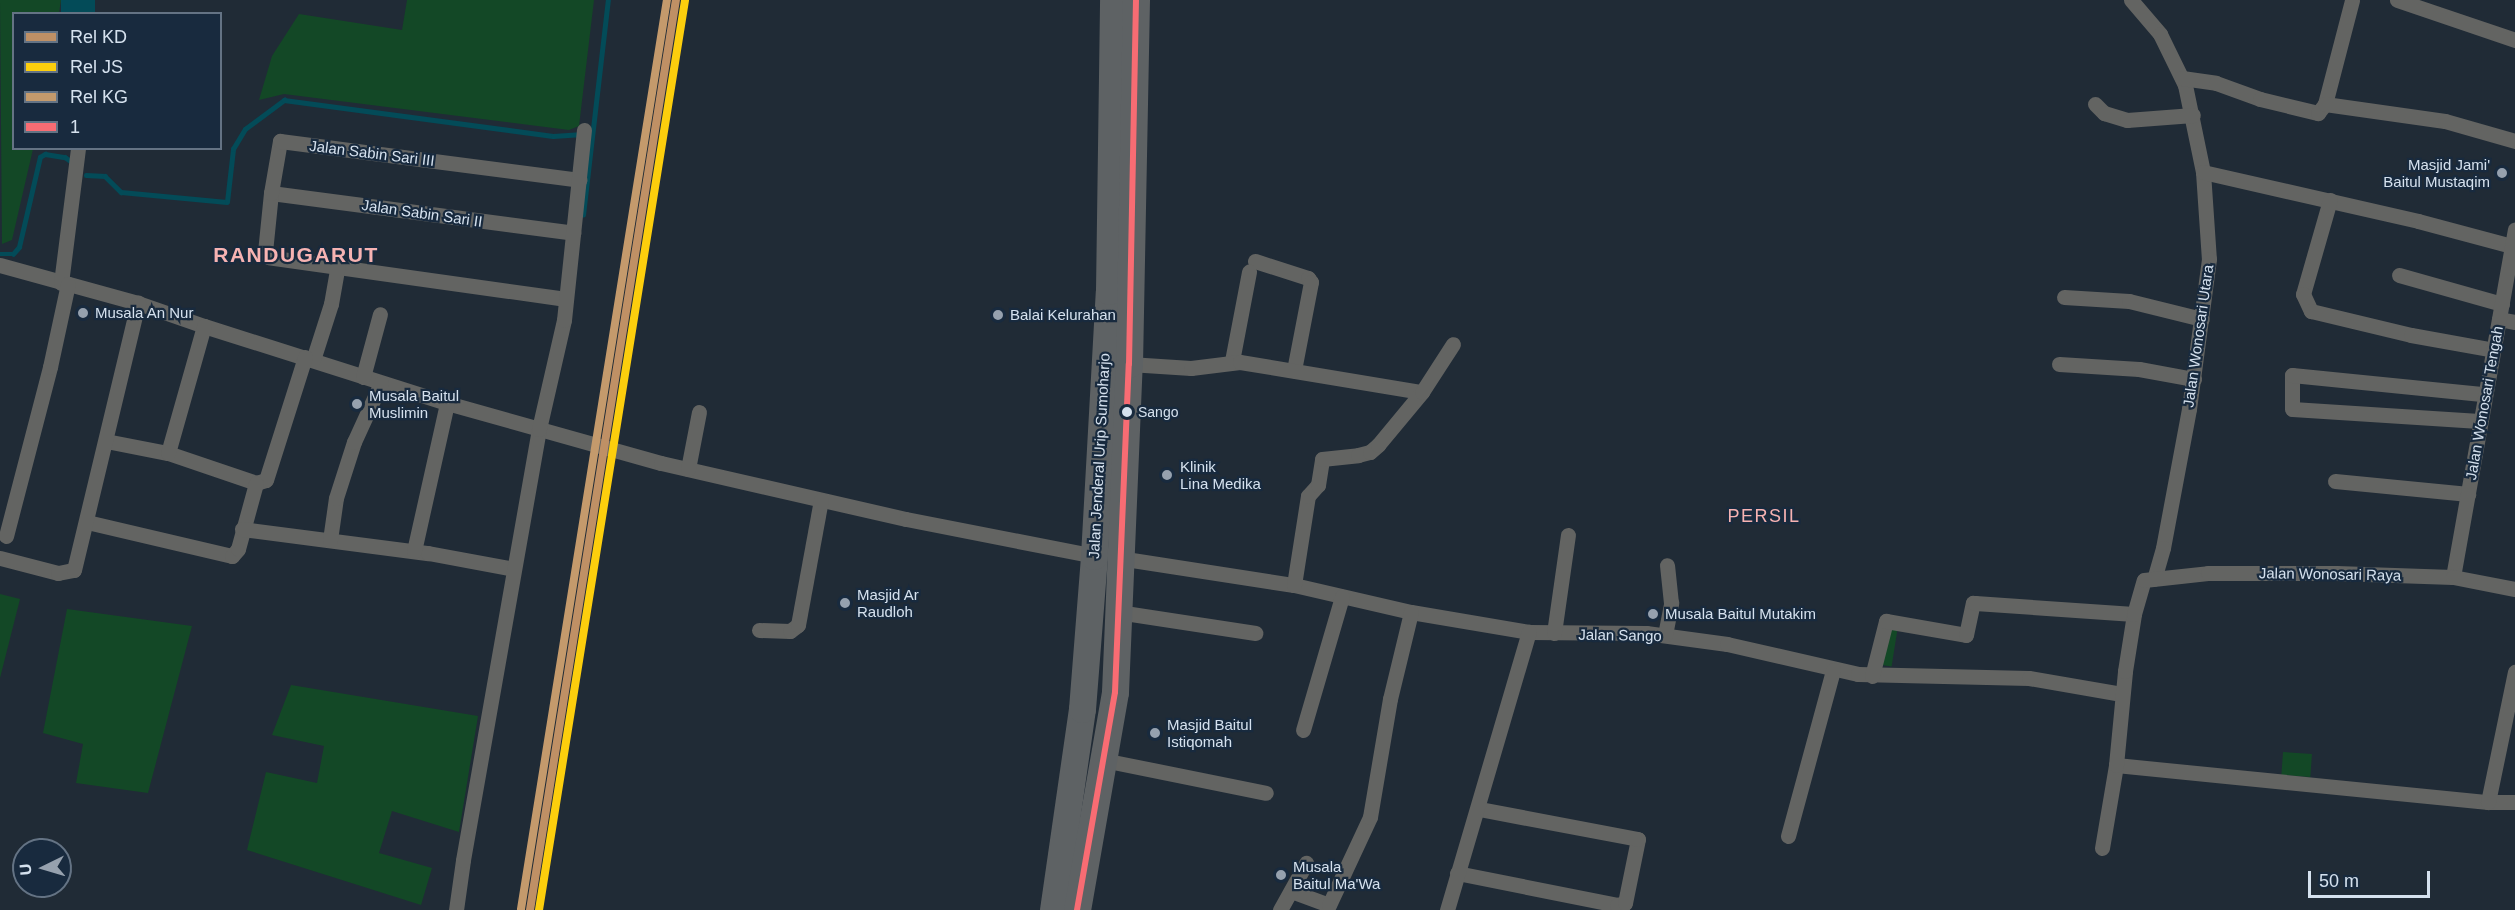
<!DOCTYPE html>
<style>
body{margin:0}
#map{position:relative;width:2515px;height:910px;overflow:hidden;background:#202b36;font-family:Helvetica,sans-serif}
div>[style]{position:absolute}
.green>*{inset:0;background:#134826;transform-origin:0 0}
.water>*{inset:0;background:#034b58;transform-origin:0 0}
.stream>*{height:4.5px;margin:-2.25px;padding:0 2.25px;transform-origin:2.25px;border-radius:2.25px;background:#034b58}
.street>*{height:15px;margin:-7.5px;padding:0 7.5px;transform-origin:7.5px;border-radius:7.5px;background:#636462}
.highway>*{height:27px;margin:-13.5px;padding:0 13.5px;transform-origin:13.5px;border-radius:13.5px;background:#5e6264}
.bus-1>*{height:6px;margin:-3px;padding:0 3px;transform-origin:3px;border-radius:3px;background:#f86c73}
.rail-1>*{height:8px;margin:-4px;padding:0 4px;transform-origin:4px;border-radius:4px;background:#bf9065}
.rail-2>*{height:8px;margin:-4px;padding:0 4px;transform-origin:4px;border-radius:4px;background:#fcce0d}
.rail-3>*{height:8px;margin:-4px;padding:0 4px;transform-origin:4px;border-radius:4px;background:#c49a6c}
.dots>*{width:16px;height:16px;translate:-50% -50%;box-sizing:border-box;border:3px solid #182a3e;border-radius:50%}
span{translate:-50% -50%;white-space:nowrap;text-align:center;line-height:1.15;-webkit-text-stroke:4.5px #182a3e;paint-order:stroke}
.bus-label{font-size:14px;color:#d5e1ee}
.left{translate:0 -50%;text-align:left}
.street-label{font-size:15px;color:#d5e1ee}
.poi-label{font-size:15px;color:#d5e1ee}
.right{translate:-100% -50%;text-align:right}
.quarter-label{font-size:18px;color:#f7b3b2;letter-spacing:1.5px}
.district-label{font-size:21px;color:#f7b3b2;font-weight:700;letter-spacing:1.5px}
.legend{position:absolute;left:12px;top:12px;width:210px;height:138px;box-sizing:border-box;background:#182a3e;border:2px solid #647384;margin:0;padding:8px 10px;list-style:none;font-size:18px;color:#d5e1ee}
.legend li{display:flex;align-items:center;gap:12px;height:30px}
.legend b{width:30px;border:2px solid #647384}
.north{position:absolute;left:12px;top:838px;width:60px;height:60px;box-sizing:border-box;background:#182a3e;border:2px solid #647384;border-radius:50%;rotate:265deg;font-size:16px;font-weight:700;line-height:24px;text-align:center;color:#d5e1ee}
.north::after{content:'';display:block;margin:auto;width:21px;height:27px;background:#96a1ae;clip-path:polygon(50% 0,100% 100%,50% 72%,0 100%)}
.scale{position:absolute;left:2308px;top:871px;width:122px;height:27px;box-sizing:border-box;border:3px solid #d5e1ee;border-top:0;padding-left:8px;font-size:18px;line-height:21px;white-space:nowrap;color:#d5e1ee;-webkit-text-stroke:4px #182a3e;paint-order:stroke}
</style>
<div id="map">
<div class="green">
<i style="clip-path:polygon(0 0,61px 0,59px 13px,14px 14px,14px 148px,33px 149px,12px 240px,2px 244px)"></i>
<i style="clip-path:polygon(407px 0,594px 0,579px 126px,569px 130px,284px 94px,259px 100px,272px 56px,299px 14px,402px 30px)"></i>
<i style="clip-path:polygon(0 594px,20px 599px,0 678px)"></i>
<i style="clip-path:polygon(67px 609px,192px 626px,148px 793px,76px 783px,83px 744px,43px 733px)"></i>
<i style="left:1885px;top:625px;width:13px;height:40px;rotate:9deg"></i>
<i style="clip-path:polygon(291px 685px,478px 716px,459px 832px,392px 811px,379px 853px,432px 868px,421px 905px,247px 850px,266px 772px,317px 783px,324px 746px,272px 735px)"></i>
<i style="left:2283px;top:752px;width:29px;height:23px;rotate:4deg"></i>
</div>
<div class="water">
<i style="left:61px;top:0;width:34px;height:13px"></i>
</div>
<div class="stream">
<i style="left:86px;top:175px;width:19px;rotate:3deg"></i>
<i style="left:105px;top:176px;width:23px;rotate:45deg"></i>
<i style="left:121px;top:192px;width:106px;rotate:5.4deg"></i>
<i style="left:227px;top:202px;width:53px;rotate:-83.5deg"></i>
<i style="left:233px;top:149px;width:23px;rotate:-59deg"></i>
<i style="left:245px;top:129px;width:49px;rotate:-36.6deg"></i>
<i style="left:284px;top:100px;width:271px;rotate:7.6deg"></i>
<i style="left:553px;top:136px;width:26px;rotate:-4deg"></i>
<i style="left:583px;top:215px;width:216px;rotate:-83.4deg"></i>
<i style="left:0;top:254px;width:13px"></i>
<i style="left:13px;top:254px;width:9px;rotate:-49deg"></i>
<i style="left:19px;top:247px;width:92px;rotate:-76.9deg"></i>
<i style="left:40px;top:157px;width:6px;rotate:-31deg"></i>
<i style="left:45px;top:154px;width:20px;rotate:9deg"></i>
<i style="left:65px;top:157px;width:9px;rotate:36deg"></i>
</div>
<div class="street">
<i style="left:2131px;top:0;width:45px;rotate:49.5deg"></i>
<i style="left:2160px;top:34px;width:57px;rotate:63.9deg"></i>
<i style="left:2185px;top:85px;width:89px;rotate:78.3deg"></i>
<i style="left:2203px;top:172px;width:87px;rotate:86.1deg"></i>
<i style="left:2209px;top:259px;width:151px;rotate:97.6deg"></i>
<i style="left:2189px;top:409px;width:141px;rotate:100.6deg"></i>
<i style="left:2163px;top:548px;width:32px;rotate:106deg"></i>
<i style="left:2397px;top:0;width:125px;rotate:18.7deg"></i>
<i style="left:2182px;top:78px;width:34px;rotate:8deg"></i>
<i style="left:2216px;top:83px;width:47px;rotate:20deg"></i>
<i style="left:2260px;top:99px;width:60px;rotate:13.6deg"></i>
<i style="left:2318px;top:113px;width:11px;rotate:-52deg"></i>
<i style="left:2325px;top:104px;width:107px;rotate:-75.4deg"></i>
<i style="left:2095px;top:104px;width:13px;rotate:45deg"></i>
<i style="left:2104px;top:113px;width:24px;rotate:17deg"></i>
<i style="left:2127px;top:120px;width:66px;rotate:-4.3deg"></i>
<i style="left:2325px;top:104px;width:121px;rotate:8.1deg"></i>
<i style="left:2445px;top:121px;width:73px;rotate:15.9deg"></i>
<i style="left:2203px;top:172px;width:221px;rotate:12.8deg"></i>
<i style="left:2418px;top:221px;width:96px;rotate:15deg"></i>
<i style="left:271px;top:193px;width:305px;rotate:7.5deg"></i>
<i style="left:2330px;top:200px;width:98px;rotate:106deg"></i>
<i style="left:2303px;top:294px;width:19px;rotate:65deg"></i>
<i style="left:2311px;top:311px;width:103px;rotate:13.5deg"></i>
<i style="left:2411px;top:335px;width:84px;rotate:10.2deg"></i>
<i style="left:1255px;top:261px;width:56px;rotate:17.8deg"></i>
<i style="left:1308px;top:278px;width:5px;rotate:53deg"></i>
<i style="left:1311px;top:282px;width:90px;rotate:100.9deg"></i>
<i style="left:0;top:265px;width:143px;rotate:15.4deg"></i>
<i style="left:138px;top:303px;width:70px;rotate:19.2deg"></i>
<i style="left:204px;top:326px;width:255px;rotate:17.6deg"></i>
<i style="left:447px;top:403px;width:222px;rotate:15.7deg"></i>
<i style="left:661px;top:463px;width:251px;rotate:12.9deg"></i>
<i style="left:906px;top:519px;width:192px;rotate:11.1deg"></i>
<i style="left:2399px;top:275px;width:107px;rotate:15.7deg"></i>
<i style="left:61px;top:283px;width:136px;rotate:-82.8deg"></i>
<i style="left:2064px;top:297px;width:65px;rotate:3.5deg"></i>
<i style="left:2129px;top:301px;width:75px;rotate:13.9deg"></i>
<i style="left:566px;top:299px;width:300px;rotate:-172deg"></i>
<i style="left:269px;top:257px;width:6px;rotate:-129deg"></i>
<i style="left:265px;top:252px;width:59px;rotate:-84.2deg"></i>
<i style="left:271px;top:193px;width:53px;rotate:-80.2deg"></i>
<i style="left:280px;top:141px;width:302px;rotate:7.4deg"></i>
<i style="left:2499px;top:319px;width:16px;rotate:11deg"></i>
<i style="left:313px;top:360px;width:59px;rotate:-72.2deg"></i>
<i style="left:331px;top:304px;width:39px;rotate:-80deg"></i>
<i style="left:1232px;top:361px;width:91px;rotate:-79.2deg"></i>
<i style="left:1129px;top:364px;width:62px;rotate:3.7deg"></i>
<i style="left:1191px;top:368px;width:49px;rotate:-7deg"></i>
<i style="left:1240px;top:362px;width:184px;rotate:9.4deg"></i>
<i style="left:2059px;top:364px;width:80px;rotate:3.6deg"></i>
<i style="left:2139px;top:369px;width:56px;rotate:10.3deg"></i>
<i style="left:363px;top:377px;width:65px;rotate:-74.9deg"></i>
<i style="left:2479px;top:421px;width:187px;rotate:-176.3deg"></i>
<i style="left:2292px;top:409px;width:34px;rotate:-90deg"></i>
<i style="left:2292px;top:375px;width:193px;rotate:5.7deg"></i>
<i style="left:106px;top:441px;width:63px;rotate:11deg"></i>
<i style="left:168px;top:453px;width:93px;rotate:18.8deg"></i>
<i style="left:256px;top:483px;width:10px;rotate:-17deg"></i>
<i style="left:266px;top:480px;width:129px;rotate:-72.4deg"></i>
<i style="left:168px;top:453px;width:132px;rotate:-74.2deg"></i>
<i style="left:688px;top:469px;width:58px;rotate:-79.1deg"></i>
<i style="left:2335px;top:481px;width:134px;rotate:5.6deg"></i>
<i style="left:87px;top:522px;width:149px;rotate:13.2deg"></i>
<i style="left:232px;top:556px;width:9px;rotate:-49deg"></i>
<i style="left:238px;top:549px;width:68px;rotate:-74.7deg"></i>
<i style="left:242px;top:529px;width:188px;rotate:7.4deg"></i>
<i style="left:428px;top:553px;width:87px;rotate:10.5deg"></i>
<i style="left:6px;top:536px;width:175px;rotate:-75.4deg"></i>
<i style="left:50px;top:367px;width:85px;rotate:-77.8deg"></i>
<i style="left:330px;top:540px;width:42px;rotate:-81.9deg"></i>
<i style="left:336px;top:498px;width:59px;rotate:-72.2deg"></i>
<i style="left:354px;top:442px;width:65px;rotate:-65.4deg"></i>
<i style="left:414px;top:551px;width:152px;rotate:-77.4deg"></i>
<i style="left:0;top:558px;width:60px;rotate:14.5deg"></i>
<i style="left:58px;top:573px;width:16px;rotate:-11deg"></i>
<i style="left:74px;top:570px;width:275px;rotate:-76.5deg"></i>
<i style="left:1119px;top:558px;width:177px;rotate:8.8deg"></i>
<i style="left:1294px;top:585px;width:120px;rotate:13deg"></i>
<i style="left:1411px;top:612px;width:120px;rotate:9.6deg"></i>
<i style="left:1529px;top:632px;width:117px;rotate:0.5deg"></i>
<i style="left:1646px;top:633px;width:82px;rotate:7.7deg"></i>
<i style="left:1727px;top:644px;width:134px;rotate:12.9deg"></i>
<i style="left:1858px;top:674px;width:171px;rotate:1.3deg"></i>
<i style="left:2029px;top:678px;width:94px;rotate:9.8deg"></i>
<i style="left:2453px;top:577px;width:353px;rotate:-79.9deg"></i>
<i style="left:1294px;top:585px;width:90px;rotate:-81.1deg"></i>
<i style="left:1308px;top:496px;width:15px;rotate:-48deg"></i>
<i style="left:1318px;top:485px;width:26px;rotate:-81deg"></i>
<i style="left:1322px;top:459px;width:36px;rotate:-6deg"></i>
<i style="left:1358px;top:455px;width:12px;rotate:-14deg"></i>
<i style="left:1370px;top:452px;width:11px;rotate:-41deg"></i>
<i style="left:1378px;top:445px;width:69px;rotate:-50.3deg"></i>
<i style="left:1422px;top:392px;width:57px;rotate:-57.1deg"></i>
<i style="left:1118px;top:612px;width:139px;rotate:8.7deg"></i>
<i style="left:759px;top:630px;width:31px;rotate:2deg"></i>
<i style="left:790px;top:631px;width:10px;rotate:-37deg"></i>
<i style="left:798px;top:625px;width:127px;rotate:-79.6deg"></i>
<i style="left:1554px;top:633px;width:99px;rotate:-81.9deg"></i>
<i style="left:1665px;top:635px;width:33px;rotate:-79deg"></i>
<i style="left:1671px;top:603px;width:38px;rotate:-96deg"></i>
<i style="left:1872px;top:676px;width:57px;rotate:-75.7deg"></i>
<i style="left:1886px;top:621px;width:81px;rotate:9.9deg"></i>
<i style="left:1966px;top:635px;width:33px;rotate:-78deg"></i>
<i style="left:1973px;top:603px;width:2px"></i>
<i style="left:1975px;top:603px;width:159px;rotate:4deg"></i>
<i style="left:1303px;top:730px;width:139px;rotate:-73.7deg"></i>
<i style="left:1103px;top:760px;width:166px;rotate:11.4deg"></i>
<i style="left:2116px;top:765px;width:374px;rotate:5.7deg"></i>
<i style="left:2488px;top:802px;width:27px"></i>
<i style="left:2488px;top:802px;width:133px;rotate:-78.3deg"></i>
<i style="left:1788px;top:836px;width:172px;rotate:-74.8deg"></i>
<i style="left:2102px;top:848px;width:84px;rotate:-80.4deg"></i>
<i style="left:2116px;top:765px;width:94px;rotate:-84.5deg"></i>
<i style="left:2125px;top:671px;width:58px;rotate:-81deg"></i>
<i style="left:2134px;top:614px;width:35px;rotate:-74deg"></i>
<i style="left:2144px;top:580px;width:64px;rotate:-6.2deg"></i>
<i style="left:2208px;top:573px;width:128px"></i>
<i style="left:2336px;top:573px;width:117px;rotate:2deg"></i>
<i style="left:2453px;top:577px;width:63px;rotate:11deg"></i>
<i style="left:1457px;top:873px;width:163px;rotate:11.3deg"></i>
<i style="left:1617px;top:905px;width:8px;rotate:-14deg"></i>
<i style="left:1625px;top:903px;width:65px;rotate:-78.5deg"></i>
<i style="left:1638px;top:839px;width:162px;rotate:-169.3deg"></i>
<i style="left:1291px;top:891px;width:40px;rotate:20.2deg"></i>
<i style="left:1329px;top:905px;width:97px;rotate:-65deg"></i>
<i style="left:1370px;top:817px;width:120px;rotate:-80.4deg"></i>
<i style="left:1390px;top:699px;width:89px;rotate:-76.4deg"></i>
<i style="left:456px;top:910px;width:50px;rotate:-82deg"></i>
<i style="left:463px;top:860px;width:438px;rotate:-80deg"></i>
<i style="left:539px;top:429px;width:112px;rotate:-77.1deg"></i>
<i style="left:564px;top:320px;width:191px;rotate:-84deg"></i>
<i style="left:1280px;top:910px;width:54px;rotate:-61deg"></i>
<i style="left:1447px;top:910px;width:290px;rotate:-73.6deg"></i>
</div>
<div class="highway">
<i style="left:1053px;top:910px;width:203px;rotate:-81.8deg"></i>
<i style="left:1082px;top:709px;width:153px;rotate:-85.5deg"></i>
<i style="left:1094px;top:556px;width:265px;rotate:-86.8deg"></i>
<i style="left:1109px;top:291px;width:291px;rotate:-89.2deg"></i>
<i style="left:1077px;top:910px;width:221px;rotate:-80.1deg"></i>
<i style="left:1115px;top:692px;width:328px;rotate:-87.6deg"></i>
<i style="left:1129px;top:364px;width:364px;rotate:-88.9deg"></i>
</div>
<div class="bus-1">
<i style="left:1077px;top:910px;width:221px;rotate:-80.1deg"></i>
<i style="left:1115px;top:692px;width:328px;rotate:-87.6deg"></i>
<i style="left:1129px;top:364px;width:364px;rotate:-88.9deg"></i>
</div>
<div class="rail-1">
<i style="left:530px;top:910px;width:922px;rotate:-80.89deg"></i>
</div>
<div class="rail-2">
<i style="left:539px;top:910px;width:921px;rotate:-80.88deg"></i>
</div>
<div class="rail-3">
<i style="left:521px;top:909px;width:921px;rotate:-80.88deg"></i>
</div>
<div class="dots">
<i style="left:2502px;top:173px;background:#96a1ae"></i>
<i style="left:83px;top:313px;background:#96a1ae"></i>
<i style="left:998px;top:315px;background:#96a1ae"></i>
<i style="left:357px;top:404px;background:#96a1ae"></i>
<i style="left:1127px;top:412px;background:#d5e1ee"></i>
<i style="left:1167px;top:475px;background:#96a1ae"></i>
<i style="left:845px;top:603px;background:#96a1ae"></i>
<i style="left:1653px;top:614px;background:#96a1ae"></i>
<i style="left:1155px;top:733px;background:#96a1ae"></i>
<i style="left:1281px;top:875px;background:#96a1ae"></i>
</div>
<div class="bus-label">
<span class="left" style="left:1138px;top:412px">Sango</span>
</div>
<div class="street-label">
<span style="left:372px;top:153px;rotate:7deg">Jalan Sabin Sari III</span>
<span style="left:422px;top:213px;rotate:8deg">Jalan Sabin Sari II</span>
<span style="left:2198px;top:336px;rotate:-82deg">Jalan Wonosari Utara</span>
<span style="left:2484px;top:403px;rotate:-80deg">Jalan Wonosari Tengah</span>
<span style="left:1099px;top:456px;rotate:-87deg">Jalan Jenderal Urip Sumoharjo</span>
<span style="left:2330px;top:574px;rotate:1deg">Jalan Wonosari Raya</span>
<span style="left:1620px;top:635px;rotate:1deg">Jalan Sango</span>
</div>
<div class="poi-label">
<span class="right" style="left:2490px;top:173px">Masjid Jami'<br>Baitul Mustaqim</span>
<span class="left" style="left:95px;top:313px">Musala An Nur</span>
<span class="left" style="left:1010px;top:315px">Balai Kelurahan</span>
<span class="left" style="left:369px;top:404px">Musala Baitul<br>Muslimin</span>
<span class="left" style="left:1180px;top:475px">Klinik<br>Lina Medika</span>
<span class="left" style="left:857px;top:603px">Masjid Ar<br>Raudloh</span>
<span class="left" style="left:1665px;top:614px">Musala Baitul Mutakim</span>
<span class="left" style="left:1167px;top:733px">Masjid Baitul<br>Istiqomah</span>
<span class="left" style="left:1293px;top:875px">Musala<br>Baitul Ma'Wa</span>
</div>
<div class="quarter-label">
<span style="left:1764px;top:516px">PERSIL</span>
</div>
<div class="district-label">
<span style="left:296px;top:255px">RANDUGARUT</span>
</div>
<ul class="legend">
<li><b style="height:8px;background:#bf9065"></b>Rel KD</li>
<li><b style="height:8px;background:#fcce0d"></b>Rel JS</li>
<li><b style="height:8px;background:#c49a6c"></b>Rel KG</li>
<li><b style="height:8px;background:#f86c73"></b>1</li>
</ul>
<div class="north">U</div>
<div class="scale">50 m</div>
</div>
